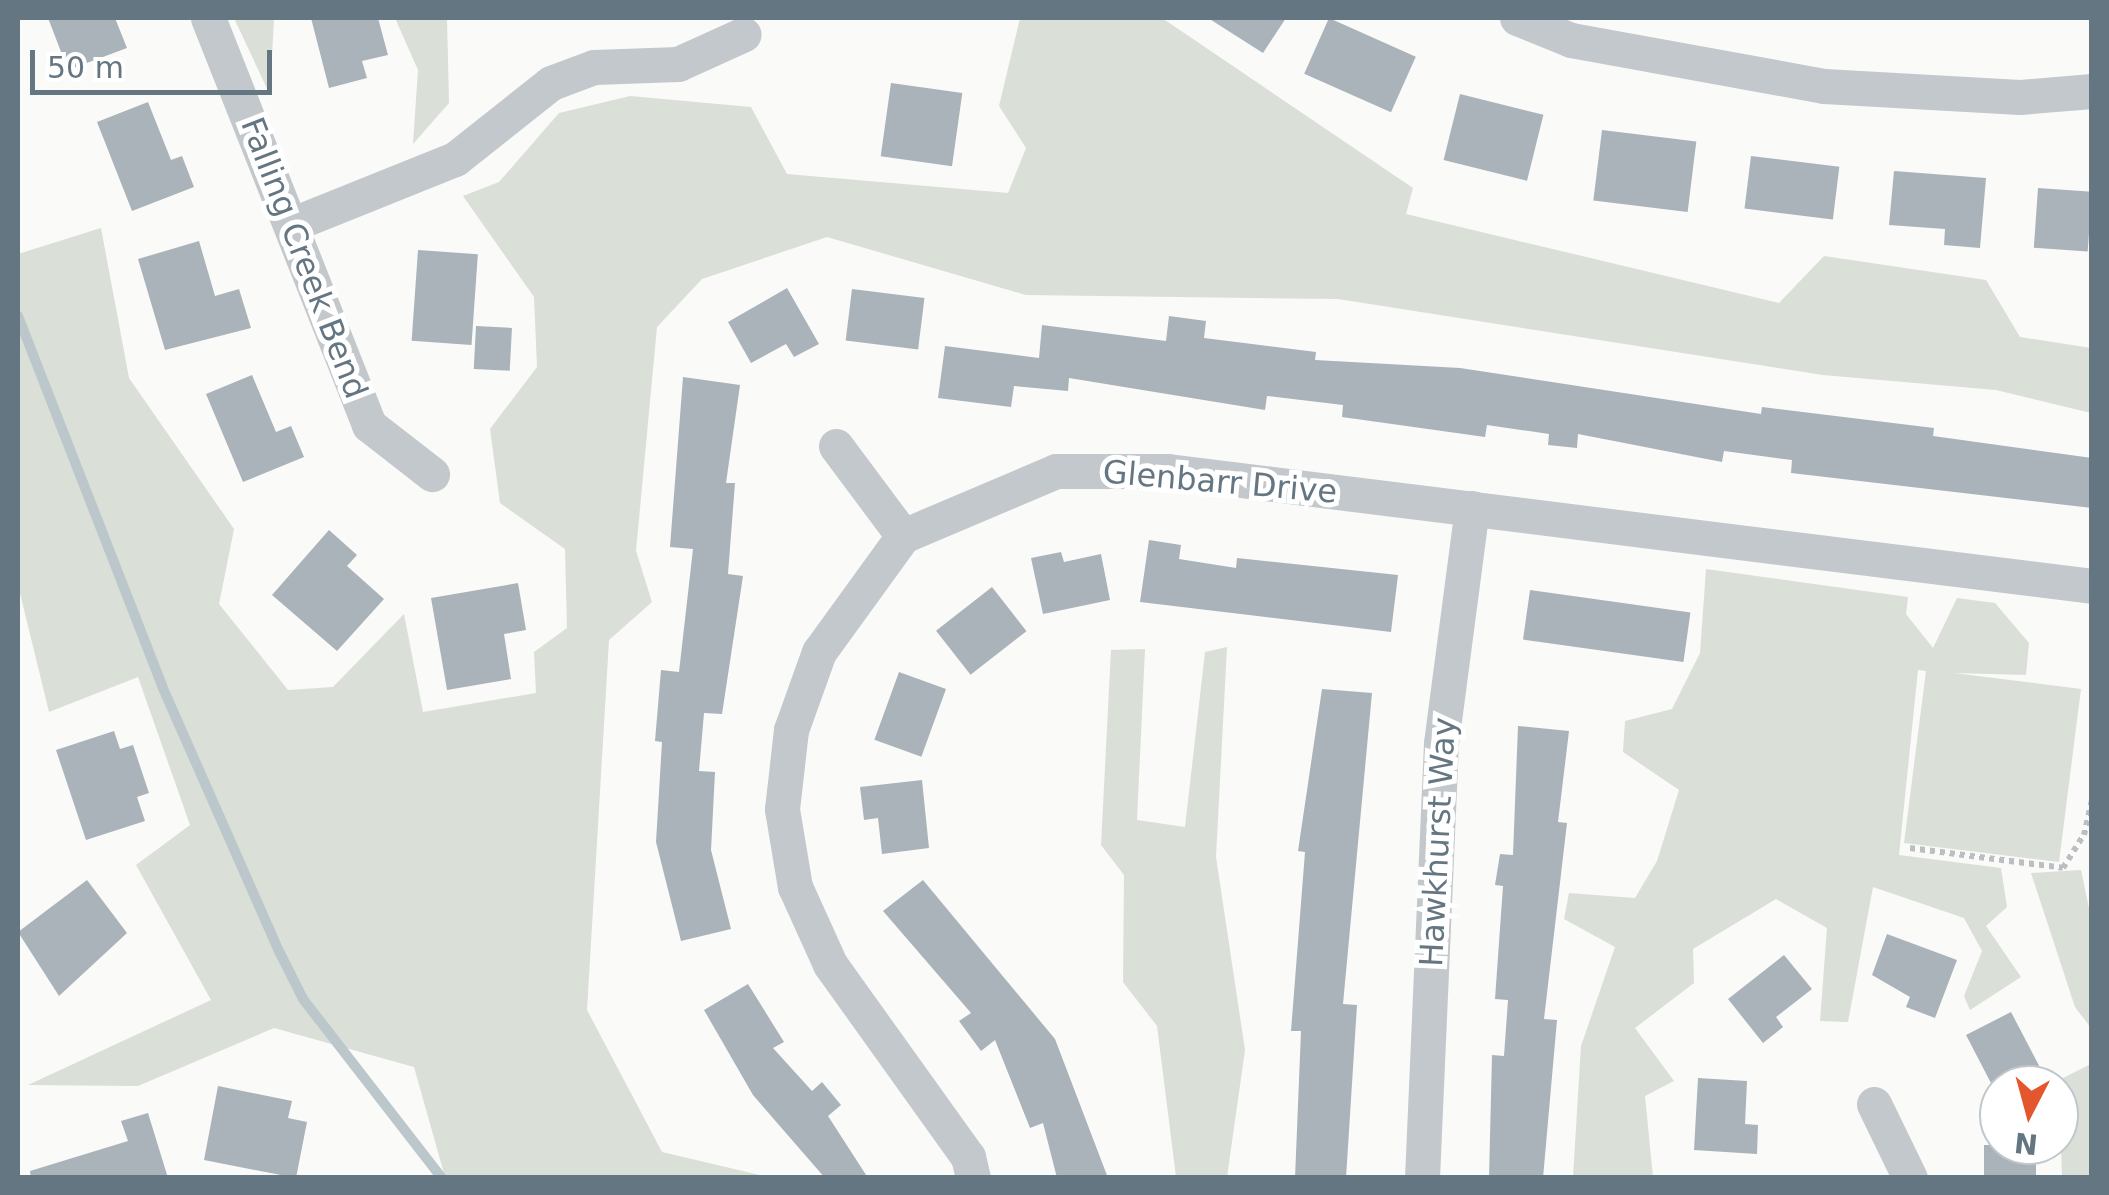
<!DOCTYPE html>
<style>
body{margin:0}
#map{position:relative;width:2109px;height:1195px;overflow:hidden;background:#fafaf8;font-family:"DejaVu Sans",sans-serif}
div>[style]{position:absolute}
.green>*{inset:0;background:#dadfd7}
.stream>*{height:10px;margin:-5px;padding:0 5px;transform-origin:5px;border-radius:5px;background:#bbc7cb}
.building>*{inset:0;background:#aab3b9;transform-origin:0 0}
.path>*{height:6px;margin-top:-3px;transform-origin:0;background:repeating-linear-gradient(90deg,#bbbfc2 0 5px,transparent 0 10px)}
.minor>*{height:35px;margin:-17.5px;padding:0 17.5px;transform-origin:17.5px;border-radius:17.5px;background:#c3c8cc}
span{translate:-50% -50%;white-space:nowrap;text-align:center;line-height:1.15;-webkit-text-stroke:10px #fff;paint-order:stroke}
.street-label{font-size:32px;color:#657683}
.frame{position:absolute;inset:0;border:20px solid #657683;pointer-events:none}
.north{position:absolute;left:1979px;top:1065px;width:100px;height:100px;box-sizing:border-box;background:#fff;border:2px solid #c1c8cd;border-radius:50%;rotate:186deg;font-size:28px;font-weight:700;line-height:40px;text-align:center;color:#657683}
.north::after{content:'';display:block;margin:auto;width:35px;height:45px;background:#e4572e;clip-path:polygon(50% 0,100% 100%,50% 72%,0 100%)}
.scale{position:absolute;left:30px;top:50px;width:242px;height:45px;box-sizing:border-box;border:5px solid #657683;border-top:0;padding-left:12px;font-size:30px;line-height:35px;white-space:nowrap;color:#657683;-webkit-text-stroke:8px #fff;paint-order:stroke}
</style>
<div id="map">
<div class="green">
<i style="clip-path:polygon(234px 18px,274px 18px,270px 95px)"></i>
<i style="clip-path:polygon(395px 18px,447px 18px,449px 103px,413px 144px,418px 70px)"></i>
<i style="clip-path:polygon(1020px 18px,1162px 18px,1413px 188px,1406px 214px,1779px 303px,1824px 256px,1986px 280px,2020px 337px,2091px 348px,2091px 413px,1996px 390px,1823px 375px,1338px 299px,1026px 295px,827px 237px,702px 279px,657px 327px,636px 551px,652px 602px,609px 640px,587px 1010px,662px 1152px,768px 1177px,445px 1177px,414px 1067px,274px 1028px,138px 1086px,28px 1085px,211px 1000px,136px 865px,190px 825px,138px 677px,49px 712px,18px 585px,18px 254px,101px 228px,129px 378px,234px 529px,219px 604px,288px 690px,333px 687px,404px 614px,423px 712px,536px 693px,534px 652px,567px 628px,565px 549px,500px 503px,490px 429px,537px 367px,534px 297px,463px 196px,499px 182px,559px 113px,630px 96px,751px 107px,787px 174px,1008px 193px,1026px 148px,999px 106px)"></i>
<i style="clip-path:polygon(1706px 569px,1908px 597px,1906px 614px,1933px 648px,1957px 598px,1995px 603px,2029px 643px,2026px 675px,1954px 673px,2081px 689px,2059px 862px,1904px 843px,1926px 671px,1918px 670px,1899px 855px,2001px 868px,2007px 907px,1986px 926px,2021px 977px,1970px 1010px,1964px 996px,1982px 951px,1964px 918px,1873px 887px,1848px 1022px,1820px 1021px,1827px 928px,1776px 899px,1693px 949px,1694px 983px,1635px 1028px,1674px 1081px,1645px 1096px,1653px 1177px,1573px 1177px,1581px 1046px,1615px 947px,1564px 919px,1569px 893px,1635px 898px,1657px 861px,1679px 790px,1623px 752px,1625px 721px,1672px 709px,1700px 653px)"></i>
<i style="clip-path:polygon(1227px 647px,1216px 857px,1245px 1050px,1227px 1177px,1176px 1177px,1157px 1026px,1123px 982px,1124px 875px,1101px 845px,1111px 650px,1145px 649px,1137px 820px,1185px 827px,1205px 652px)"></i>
<i style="clip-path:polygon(2081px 870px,2091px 918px,2091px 1028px,2075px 1007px,2031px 873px)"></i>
<i style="clip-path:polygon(2091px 1064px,2091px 1177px,2062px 1177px,2059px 1085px,2049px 1085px)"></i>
</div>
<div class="stream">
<i style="left:18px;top:316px;width:397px;rotate:68.7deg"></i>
<i style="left:162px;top:686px;width:292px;rotate:66.2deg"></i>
<i style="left:280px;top:953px;width:51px;rotate:63.4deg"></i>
<i style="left:303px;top:999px;width:227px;rotate:52.2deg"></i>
</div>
<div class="building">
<i style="clip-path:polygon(48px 18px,115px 18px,127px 48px,68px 70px)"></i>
<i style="clip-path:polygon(311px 18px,378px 18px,388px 55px,362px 61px,367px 78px,329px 88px)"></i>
<i style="clip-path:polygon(1208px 18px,1286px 18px,1263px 53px)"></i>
<i style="left:1329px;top:18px;width:95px;height:61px;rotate:24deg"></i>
<i style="left:891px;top:83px;width:72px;height:74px;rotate:8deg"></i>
<i style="left:1460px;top:94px;width:86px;height:68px;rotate:14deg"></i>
<i style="clip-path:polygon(148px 102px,171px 160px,182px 156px,194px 187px,132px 211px,97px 122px)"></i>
<i style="left:1602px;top:130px;width:95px;height:71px;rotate:7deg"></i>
<i style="left:1751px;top:156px;width:89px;height:53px;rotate:7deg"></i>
<i style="clip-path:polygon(1894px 171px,1986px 178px,1980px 248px,1944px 245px,1945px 229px,1889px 225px)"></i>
<i style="left:2038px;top:188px;width:54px;height:60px;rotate:4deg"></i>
<i style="clip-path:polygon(199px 241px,215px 296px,239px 289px,251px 328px,165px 350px,138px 259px)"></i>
<i style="left:418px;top:250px;width:60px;height:91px;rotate:4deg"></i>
<i style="clip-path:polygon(787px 288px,819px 344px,794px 357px,786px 344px,751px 363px,728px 322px)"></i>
<i style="left:852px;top:289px;width:73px;height:52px;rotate:7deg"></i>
<i style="clip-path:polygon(1169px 316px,1206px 321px,1204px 338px,1316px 352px,1315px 360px,1460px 368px,1761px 414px,1762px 407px,1934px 428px,1933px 436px,2092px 458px,2092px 508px,1791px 473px,1792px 460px,1724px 451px,1722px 462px,1578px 434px,1577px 448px,1548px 445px,1549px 434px,1487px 425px,1485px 437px,1342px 417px,1343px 405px,1267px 396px,1265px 410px,1069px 378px,1068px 391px,1014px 386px,1011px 407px,938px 398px,945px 346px,1039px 358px,1042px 325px,1166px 341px)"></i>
<i style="left:476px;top:326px;width:36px;height:43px;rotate:3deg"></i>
<i style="clip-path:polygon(252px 375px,276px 432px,291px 426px,304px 457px,243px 482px,206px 394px)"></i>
<i style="clip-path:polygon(683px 377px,740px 385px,726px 483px,735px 483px,728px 574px,743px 576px,722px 714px,704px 713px,699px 771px,715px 772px,711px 850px,731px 929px,681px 941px,656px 842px,662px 742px,655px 741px,661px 670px,679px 672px,693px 549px,670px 547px)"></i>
<i style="clip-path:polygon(329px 530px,357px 555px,347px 566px,384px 599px,337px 651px,272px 595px)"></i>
<i style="clip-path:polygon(1149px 540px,1181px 545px,1179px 559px,1236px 568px,1237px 558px,1398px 575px,1391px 632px,1140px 602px)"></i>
<i style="clip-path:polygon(1061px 552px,1064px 562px,1101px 554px,1110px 600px,1043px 614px,1031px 558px)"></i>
<i style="clip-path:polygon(518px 583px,526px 630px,504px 634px,511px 679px,447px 690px,431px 598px)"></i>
<i style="left:992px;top:587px;width:56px;height:71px;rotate:52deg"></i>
<i style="left:1530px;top:590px;width:162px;height:50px;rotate:8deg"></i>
<i style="left:899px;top:672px;width:50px;height:72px;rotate:20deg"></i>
<i style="clip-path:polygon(1322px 689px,1372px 693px,1343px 1004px,1357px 1005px,1346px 1178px,1295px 1178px,1301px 1031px,1291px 1031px,1305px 852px,1298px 851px)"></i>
<i style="clip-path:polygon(1518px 726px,1569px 731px,1558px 822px,1567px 823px,1544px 1019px,1557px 1020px,1543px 1178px,1489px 1178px,1492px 1055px,1504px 1056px,1508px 1000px,1495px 999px,1503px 886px,1495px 885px,1500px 854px,1513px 855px)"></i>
<i style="clip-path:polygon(114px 731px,120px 749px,133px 745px,149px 793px,137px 797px,145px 821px,86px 840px,56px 750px)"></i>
<i style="clip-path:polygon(922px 780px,929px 848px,882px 854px,878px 818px,864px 820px,860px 787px)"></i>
<i style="clip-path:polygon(87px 880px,127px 933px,59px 996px,18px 932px)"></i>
<i style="clip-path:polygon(923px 880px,1055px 1039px,1108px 1178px,1057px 1178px,1043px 1123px,1030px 1128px,995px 1040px,981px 1051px,959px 1021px,971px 1013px,883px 911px)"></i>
<i style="clip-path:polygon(1887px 934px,1957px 960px,1935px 1018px,1906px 1007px,1910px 997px,1872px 975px)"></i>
<i style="clip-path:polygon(1784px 955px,1812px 989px,1776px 1017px,1783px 1027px,1763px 1043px,1728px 999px)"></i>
<i style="clip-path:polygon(748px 984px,784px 1042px,773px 1048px,812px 1091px,822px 1082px,841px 1105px,828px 1116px,868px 1178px,825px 1178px,753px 1095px,704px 1010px)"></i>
<i style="clip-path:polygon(2011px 1012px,2045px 1077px,2030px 1085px,1992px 1085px,1966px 1035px)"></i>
<i style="clip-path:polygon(1698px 1078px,1747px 1081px,1745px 1124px,1758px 1125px,1757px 1154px,1694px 1150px)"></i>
<i style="clip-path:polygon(218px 1086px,292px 1101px,288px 1118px,307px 1122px,296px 1178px,204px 1160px)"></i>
<i style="clip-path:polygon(148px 1113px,168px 1178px,31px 1178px,30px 1171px,128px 1141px,121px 1121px)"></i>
<i style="left:1984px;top:1145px;width:52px;height:33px"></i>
</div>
<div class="path">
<i style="left:1910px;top:848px;width:154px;rotate:7.4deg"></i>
<i style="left:2063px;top:868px;width:39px;rotate:-58deg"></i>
<i style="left:2084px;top:835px;width:37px;rotate:-77deg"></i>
</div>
<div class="minor">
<i style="left:208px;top:18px;width:438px;rotate:68.4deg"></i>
<i style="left:369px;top:425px;width:80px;rotate:37.9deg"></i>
<i style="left:1517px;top:18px;width:58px;rotate:22.2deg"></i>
<i style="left:1571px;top:40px;width:257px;rotate:10.3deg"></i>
<i style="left:1824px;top:86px;width:196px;rotate:3.2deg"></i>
<i style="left:2020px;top:97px;width:72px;rotate:-4.8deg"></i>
<i style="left:293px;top:224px;width:175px;rotate:-21.9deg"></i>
<i style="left:455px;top:159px;width:122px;rotate:-38.4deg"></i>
<i style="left:551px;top:83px;width:46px;rotate:-20.4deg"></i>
<i style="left:594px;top:67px;width:84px;rotate:-2deg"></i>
<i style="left:678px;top:64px;width:72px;rotate:-24.4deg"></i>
<i style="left:836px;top:446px;width:112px;rotate:53.3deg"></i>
<i style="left:1874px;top:1104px;width:82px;rotate:64.1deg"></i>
<i style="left:973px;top:1178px;width:22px;rotate:-103deg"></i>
<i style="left:968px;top:1157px;width:237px;rotate:-125.6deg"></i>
<i style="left:830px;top:964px;width:85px;rotate:-114.4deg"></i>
<i style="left:795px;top:887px;width:79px;rotate:-99.5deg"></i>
<i style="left:782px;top:809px;width:80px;rotate:-83.5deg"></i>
<i style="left:791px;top:730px;width:83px;rotate:-70.3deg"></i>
<i style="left:819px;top:652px;width:143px;rotate:-54.1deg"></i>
<i style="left:903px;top:536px;width:166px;rotate:-23deg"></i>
<i style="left:1056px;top:471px;width:112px"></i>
<i style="left:1168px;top:471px;width:931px;rotate:7.09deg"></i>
<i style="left:1422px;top:1178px;width:435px;rotate:-87.5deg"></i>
<i style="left:1441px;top:743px;width:237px;rotate:-82.5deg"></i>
</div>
<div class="street-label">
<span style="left:304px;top:258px;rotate:69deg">Falling Creek Bend</span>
<span style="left:1220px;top:482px;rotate:5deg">Glenbarr Drive</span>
<span style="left:1438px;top:842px;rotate:-87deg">Hawkhurst Way</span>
</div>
<div class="frame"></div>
<div class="north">N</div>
<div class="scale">50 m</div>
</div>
